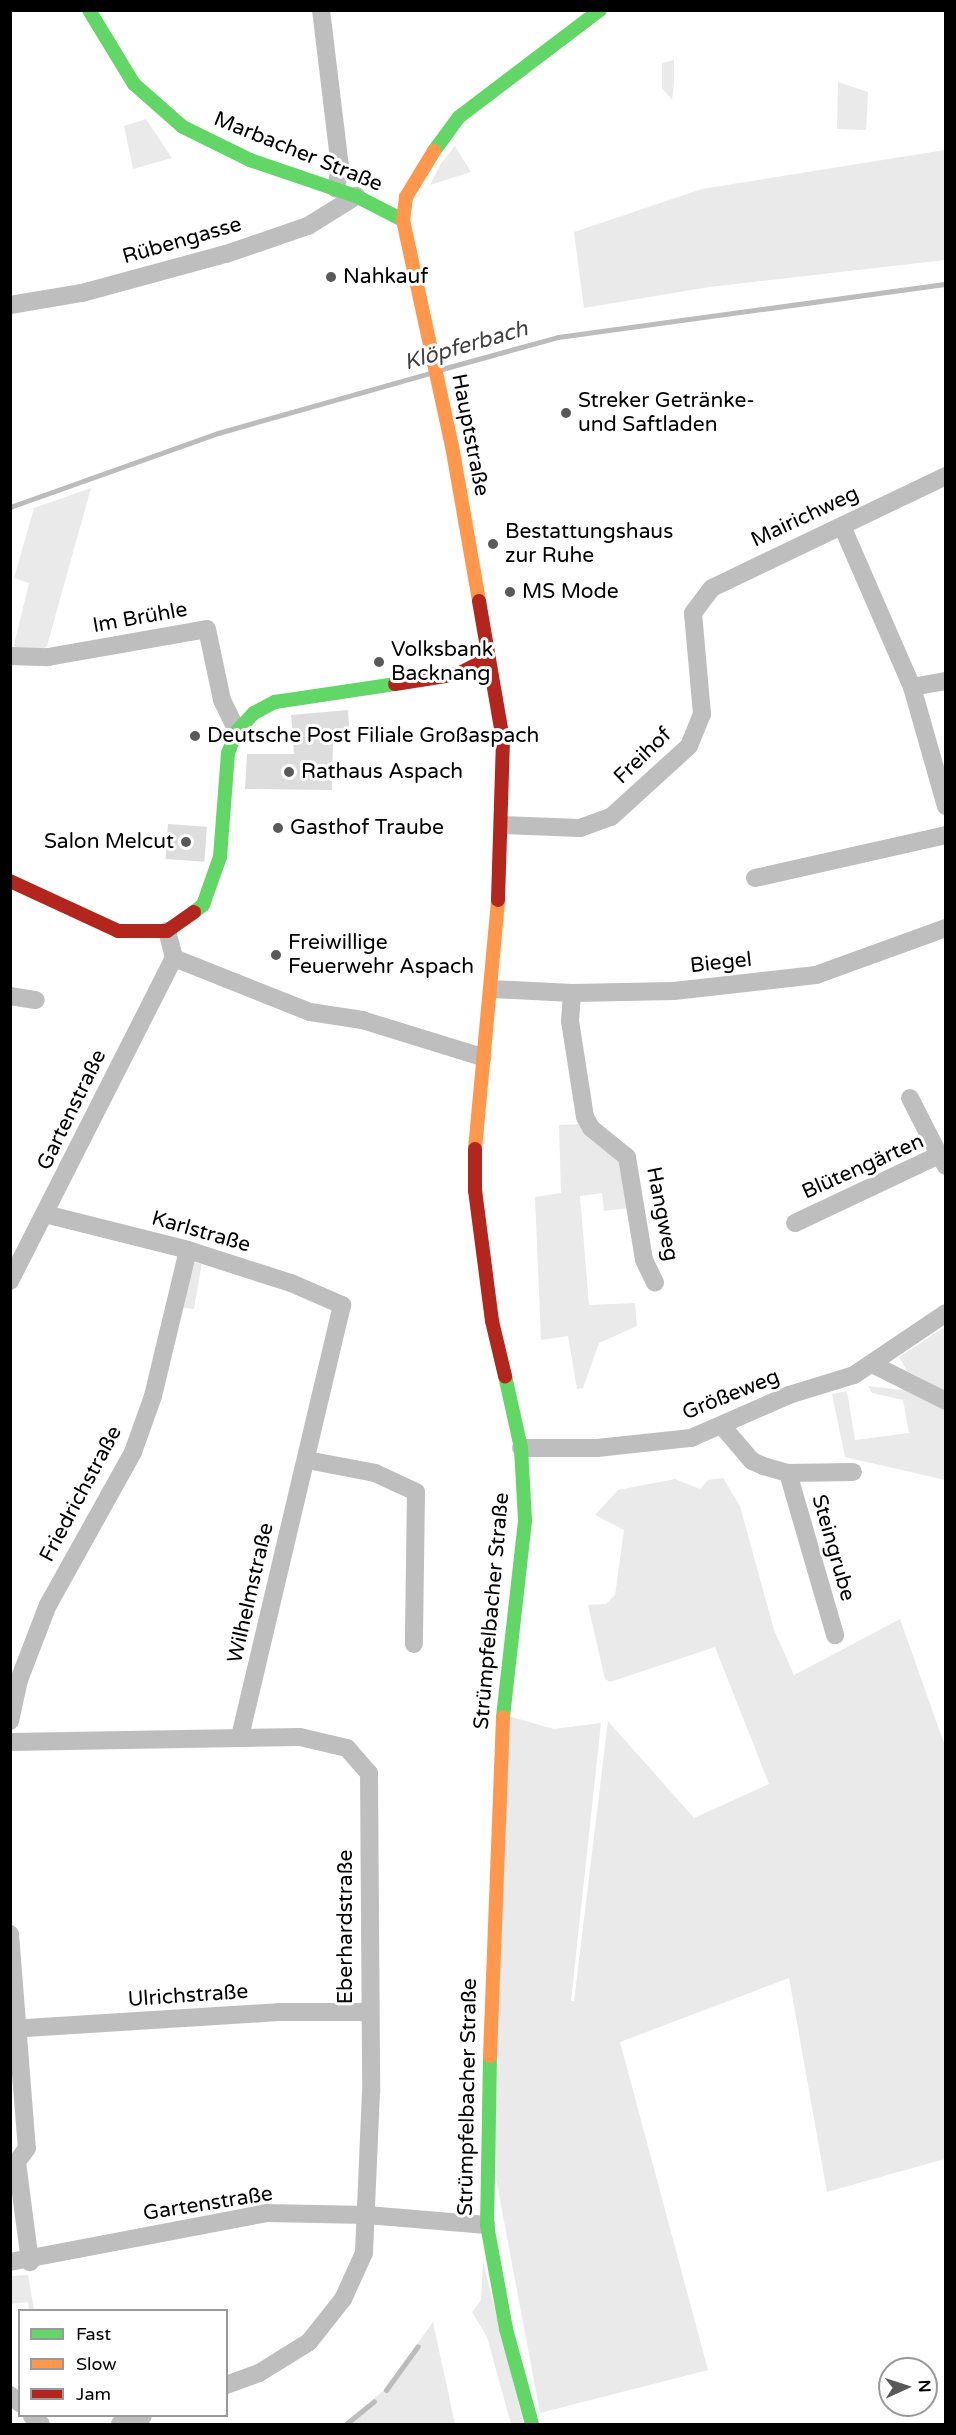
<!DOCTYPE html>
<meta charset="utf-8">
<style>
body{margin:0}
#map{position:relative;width:956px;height:2435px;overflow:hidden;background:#fff;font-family:"Varela Round",sans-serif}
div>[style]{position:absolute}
.green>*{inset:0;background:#eaeaea;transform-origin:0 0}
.stream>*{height:5px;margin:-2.5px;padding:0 2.5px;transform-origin:2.5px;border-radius:2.5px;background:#bcbcbc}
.building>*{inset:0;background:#ddd;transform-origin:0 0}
.street>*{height:18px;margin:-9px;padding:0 9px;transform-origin:9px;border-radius:9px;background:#bebebe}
.fast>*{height:14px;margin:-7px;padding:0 7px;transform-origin:7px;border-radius:7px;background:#63d668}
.slow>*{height:14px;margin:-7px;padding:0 7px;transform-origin:7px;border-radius:7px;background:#ff974d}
.jam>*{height:14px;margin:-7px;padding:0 7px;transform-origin:7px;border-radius:7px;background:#b3261e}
.dots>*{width:16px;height:16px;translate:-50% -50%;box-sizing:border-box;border:3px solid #fff;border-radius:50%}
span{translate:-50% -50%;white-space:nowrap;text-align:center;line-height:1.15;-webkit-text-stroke:6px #fff;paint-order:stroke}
.street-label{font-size:21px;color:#000}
.poi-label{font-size:21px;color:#000}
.left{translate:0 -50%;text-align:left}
.right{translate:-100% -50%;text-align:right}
.water-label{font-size:22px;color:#414141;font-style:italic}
.frame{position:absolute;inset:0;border:12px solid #000;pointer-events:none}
.legend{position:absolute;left:18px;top:2309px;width:210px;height:108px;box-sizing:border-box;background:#fff;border:2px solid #999;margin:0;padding:8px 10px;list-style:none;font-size:18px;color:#000}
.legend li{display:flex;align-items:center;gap:12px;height:30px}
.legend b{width:30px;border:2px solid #999}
.north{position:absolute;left:878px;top:2357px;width:60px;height:60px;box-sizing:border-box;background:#fff;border:2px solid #999;border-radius:50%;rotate:87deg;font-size:16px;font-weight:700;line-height:24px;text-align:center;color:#000}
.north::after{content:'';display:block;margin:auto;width:21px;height:27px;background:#595959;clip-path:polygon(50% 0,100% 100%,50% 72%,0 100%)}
</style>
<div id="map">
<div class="green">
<i style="clip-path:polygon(674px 60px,674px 83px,672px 100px,662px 88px,662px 63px)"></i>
<i style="clip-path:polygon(838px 82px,868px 92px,866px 130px,837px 129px)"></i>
<i style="clip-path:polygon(146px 119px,172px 158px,133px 169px,124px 126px)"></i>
<i style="clip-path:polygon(455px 146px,471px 172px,430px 185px,440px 165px)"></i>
<i style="clip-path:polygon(945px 150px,945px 260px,709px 287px,584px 308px,574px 232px,702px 189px)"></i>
<i style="clip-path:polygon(91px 488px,47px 646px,37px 653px,13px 649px,29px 583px,14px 578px,34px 508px)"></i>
<i style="clip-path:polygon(582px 1124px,585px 1135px,624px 1166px,629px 1208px,604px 1211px,602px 1193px,580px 1196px,589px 1305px,635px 1303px,637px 1326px,599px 1343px,583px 1388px,577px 1389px,568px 1336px,541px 1340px,535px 1197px,561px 1193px,559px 1125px)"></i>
<i style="left:191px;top:1262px;width:11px;height:46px;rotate:10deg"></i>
<i style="clip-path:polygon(945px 1327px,945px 1391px,907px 1371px,899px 1357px)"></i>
<i style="clip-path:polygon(868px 1386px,912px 1391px,945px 1406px,945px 1480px,845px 1457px,832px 1394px,847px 1391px,855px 1440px,909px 1433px,903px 1400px,872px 1393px)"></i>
<i style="clip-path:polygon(723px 1478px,740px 1506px,774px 1630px,794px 1675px,900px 1619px,945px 1746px,945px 2159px,827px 2192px,789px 1978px,620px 2042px,708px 2370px,540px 2413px,494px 2168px,508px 1716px,554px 1729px,601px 1723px,571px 2001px,574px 2001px,608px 1721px,694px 1818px,769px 1784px,715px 1647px,610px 1682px,605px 1679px,588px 1605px,606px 1604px,615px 1595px,624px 1530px,595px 1515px,618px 1490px,675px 1479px,700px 1489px,708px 1480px)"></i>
<i style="clip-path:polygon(483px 2262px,524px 2424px,511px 2424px,487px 2337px,472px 2312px,481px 2300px)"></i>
<i style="clip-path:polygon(28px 2275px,34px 2310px,29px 2310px,28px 2302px,11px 2304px,11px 2276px)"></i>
<i style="clip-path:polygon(433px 2322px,455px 2424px,343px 2424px,383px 2391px)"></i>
</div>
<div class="stream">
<i style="left:442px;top:369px;width:120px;rotate:-15.4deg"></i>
<i style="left:558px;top:337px;width:392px;rotate:-7.8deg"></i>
<i style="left:10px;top:507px;width:221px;rotate:-19.6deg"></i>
<i style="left:218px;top:433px;width:220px;rotate:-15.8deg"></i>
<i style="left:386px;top:2390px;width:54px;rotate:-54deg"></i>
<i style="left:346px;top:2424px;width:36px;rotate:-39deg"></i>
</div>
<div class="building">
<i style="clip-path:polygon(348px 710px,350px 741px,333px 742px,332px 790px,245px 789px,247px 754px,294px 754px,291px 715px)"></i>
<i style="left:168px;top:824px;width:39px;height:35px;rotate:4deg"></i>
</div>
<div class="street">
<i style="left:321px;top:10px;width:157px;rotate:83.1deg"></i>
<i style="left:340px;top:166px;width:23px;rotate:100deg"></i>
<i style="left:10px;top:305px;width:73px;rotate:-9.5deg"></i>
<i style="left:82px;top:293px;width:149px;rotate:-15.2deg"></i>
<i style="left:226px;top:254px;width:87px;rotate:-18.9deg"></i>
<i style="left:308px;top:226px;width:57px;rotate:-32deg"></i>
<i style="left:842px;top:526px;width:176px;rotate:66.5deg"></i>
<i style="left:912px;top:687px;width:124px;rotate:74.1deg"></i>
<i style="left:10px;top:656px;width:38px;rotate:2deg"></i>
<i style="left:48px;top:657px;width:161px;rotate:-10deg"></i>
<i style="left:207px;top:629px;width:73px;rotate:78.1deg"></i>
<i style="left:222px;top:700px;width:34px;rotate:64deg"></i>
<i style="left:912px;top:687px;width:35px;rotate:-10deg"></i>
<i style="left:503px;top:825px;width:77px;rotate:2.2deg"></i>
<i style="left:580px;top:828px;width:33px;rotate:-20deg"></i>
<i style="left:611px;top:817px;width:105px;rotate:-42.3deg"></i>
<i style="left:689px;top:746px;width:35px;rotate:-68deg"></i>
<i style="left:702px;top:714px;width:101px;rotate:-95.1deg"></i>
<i style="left:693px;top:613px;width:31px;rotate:-53deg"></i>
<i style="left:712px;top:588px;width:259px;rotate:-25.6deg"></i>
<i style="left:755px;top:878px;width:196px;rotate:-12.7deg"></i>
<i style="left:167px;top:931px;width:28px;rotate:75deg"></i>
<i style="left:174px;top:958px;width:146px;rotate:21.7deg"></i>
<i style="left:310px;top:1012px;width:53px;rotate:8.7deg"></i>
<i style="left:362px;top:1020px;width:126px;rotate:17.1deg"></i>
<i style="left:492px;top:989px;width:80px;rotate:2.9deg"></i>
<i style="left:572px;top:993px;width:102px;rotate:-1.1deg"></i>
<i style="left:674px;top:991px;width:143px;rotate:-6.4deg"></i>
<i style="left:816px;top:975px;width:138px;rotate:-19.9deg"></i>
<i style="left:572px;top:993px;width:28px;rotate:94deg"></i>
<i style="left:570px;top:1021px;width:97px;rotate:81.1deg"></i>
<i style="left:585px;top:1117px;width:13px;rotate:61deg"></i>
<i style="left:591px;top:1128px;width:46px;rotate:38.9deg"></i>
<i style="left:627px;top:1157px;width:104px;rotate:80.6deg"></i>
<i style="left:644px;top:1260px;width:25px;rotate:64deg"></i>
<i style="left:10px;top:996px;width:26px;rotate:9deg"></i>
<i style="left:910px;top:1098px;width:64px;rotate:63deg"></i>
<i style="left:45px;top:1214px;width:147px;rotate:14.1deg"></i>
<i style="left:188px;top:1250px;width:108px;rotate:17.8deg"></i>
<i style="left:291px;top:1283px;width:56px;rotate:23.3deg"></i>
<i style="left:342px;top:1305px;width:444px;rotate:103.3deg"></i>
<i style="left:795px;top:1223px;width:159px;rotate:-25.3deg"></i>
<i style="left:939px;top:1155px;width:13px;rotate:58deg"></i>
<i style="left:10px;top:1281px;width:362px;rotate:-63.1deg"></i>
<i style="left:874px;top:1365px;width:80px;rotate:26.6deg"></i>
<i style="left:722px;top:1426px;width:46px;rotate:49.4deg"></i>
<i style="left:752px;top:1461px;width:12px;rotate:24deg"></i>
<i style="left:763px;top:1466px;width:26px;rotate:16deg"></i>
<i style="left:788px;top:1473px;width:65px;rotate:-0.9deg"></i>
<i style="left:521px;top:1448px;width:76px"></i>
<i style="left:597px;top:1448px;width:95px;rotate:-6.1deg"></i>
<i style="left:691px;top:1438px;width:107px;rotate:-23.7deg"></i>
<i style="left:789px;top:1395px;width:68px;rotate:-17.1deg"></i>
<i style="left:854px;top:1375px;width:111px;rotate:-34deg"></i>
<i style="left:307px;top:1460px;width:69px;rotate:10.8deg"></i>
<i style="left:375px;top:1473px;width:45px;rotate:24.9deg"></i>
<i style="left:416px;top:1492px;width:152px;rotate:90.8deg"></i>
<i style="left:788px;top:1473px;width:169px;rotate:73.8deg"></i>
<i style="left:10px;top:1721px;width:42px;rotate:-77.6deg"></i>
<i style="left:19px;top:1680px;width:80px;rotate:-68.9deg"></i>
<i style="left:48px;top:1605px;width:175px;rotate:-60.9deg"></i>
<i style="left:133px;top:1452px;width:59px;rotate:-70.3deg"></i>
<i style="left:153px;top:1396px;width:150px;rotate:-76.5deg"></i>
<i style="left:10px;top:1742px;width:290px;rotate:-1deg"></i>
<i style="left:300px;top:1737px;width:48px;rotate:13.2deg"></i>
<i style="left:347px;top:1748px;width:33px;rotate:49deg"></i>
<i style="left:369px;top:1773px;width:319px;rotate:89.6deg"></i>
<i style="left:371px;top:2092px;width:161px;rotate:92.5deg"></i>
<i style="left:364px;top:2253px;width:51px;rotate:114.5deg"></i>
<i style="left:343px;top:2299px;width:55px;rotate:128.3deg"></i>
<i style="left:309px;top:2342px;width:59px;rotate:148.2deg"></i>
<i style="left:259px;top:2373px;width:35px;rotate:160deg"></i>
<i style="left:10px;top:1934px;width:215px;rotate:85.5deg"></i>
<i style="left:27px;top:2148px;width:17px;rotate:126deg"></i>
<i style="left:17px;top:2162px;width:101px;rotate:82.6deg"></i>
<i style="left:10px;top:2029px;width:269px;rotate:-3.6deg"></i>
<i style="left:278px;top:2012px;width:90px"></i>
<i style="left:10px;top:2262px;width:261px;rotate:-10.8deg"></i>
<i style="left:266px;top:2213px;width:101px;rotate:1.1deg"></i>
<i style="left:367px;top:2215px;width:120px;rotate:4.8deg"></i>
<i style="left:10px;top:2395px;width:13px;rotate:39deg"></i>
<i style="left:32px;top:2416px;width:12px;rotate:42deg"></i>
<i style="left:120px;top:2424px;width:24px;rotate:-19deg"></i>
</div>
<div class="fast">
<i style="left:89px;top:10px;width:87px;rotate:58.7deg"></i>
<i style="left:134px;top:84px;width:65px;rotate:41.3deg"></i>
<i style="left:183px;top:127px;width:75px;rotate:26.2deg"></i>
<i style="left:250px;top:160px;width:112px;rotate:18.8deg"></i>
<i style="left:356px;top:196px;width:53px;rotate:27.1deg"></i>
<i style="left:434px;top:151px;width:42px;rotate:-53.7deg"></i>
<i style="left:459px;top:117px;width:177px;rotate:-37.2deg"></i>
<i style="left:194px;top:912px;width:11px;rotate:-38deg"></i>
<i style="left:203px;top:905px;width:51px;rotate:-70.5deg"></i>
<i style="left:220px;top:857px;width:104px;rotate:-85.6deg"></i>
<i style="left:228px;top:753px;width:24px;rotate:-68deg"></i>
<i style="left:237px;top:731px;width:25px;rotate:-47deg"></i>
<i style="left:254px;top:713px;width:24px;rotate:-28deg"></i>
<i style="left:275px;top:702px;width:121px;rotate:-8.5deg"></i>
<i style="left:503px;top:1717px;width:198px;rotate:-83.6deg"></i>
<i style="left:525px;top:1520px;width:72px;rotate:-93.2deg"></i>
<i style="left:521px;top:1448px;width:74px;rotate:-102.5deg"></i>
<i style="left:490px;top:2056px;width:169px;rotate:91deg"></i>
<i style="left:487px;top:2225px;width:106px;rotate:79.6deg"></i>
<i style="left:506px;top:2329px;width:98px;rotate:74.7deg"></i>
</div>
<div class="slow">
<i style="left:434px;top:151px;width:54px;rotate:121.3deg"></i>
<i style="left:406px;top:197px;width:23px;rotate:97deg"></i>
<i style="left:403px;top:220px;width:231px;rotate:77.8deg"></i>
<i style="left:452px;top:446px;width:157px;rotate:80.1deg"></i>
<i style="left:475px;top:1149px;width:250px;rotate:-84.7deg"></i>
<i style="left:490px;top:2056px;width:339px;rotate:-87.8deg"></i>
</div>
<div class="jam">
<i style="left:479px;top:601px;width:141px;rotate:80.2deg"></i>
<i style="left:503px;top:740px;width:160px;rotate:91.8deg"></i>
<i style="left:395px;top:684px;width:64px;rotate:-9deg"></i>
<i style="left:458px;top:674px;width:34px;rotate:-27deg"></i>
<i style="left:10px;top:881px;width:119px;rotate:24.8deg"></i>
<i style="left:118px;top:931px;width:49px"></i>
<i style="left:167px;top:931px;width:33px;rotate:-35deg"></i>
<i style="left:475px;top:1149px;width:41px;rotate:90deg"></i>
<i style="left:475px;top:1190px;width:132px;rotate:82.6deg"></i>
<i style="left:492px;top:1321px;width:57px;rotate:76.7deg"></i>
</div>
<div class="dots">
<i style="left:331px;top:277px;background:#595959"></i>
<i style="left:566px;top:413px;background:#595959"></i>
<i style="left:493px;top:544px;background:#595959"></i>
<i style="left:510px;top:592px;background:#595959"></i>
<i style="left:379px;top:662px;background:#595959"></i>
<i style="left:195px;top:736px;background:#595959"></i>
<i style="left:289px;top:772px;background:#595959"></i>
<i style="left:278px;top:828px;background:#595959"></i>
<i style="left:186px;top:842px;background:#595959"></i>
<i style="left:276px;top:955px;background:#595959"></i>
</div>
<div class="street-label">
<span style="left:298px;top:152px;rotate:22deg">Marbacher Straße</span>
<span style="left:182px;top:241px;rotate:-16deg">Rübengasse</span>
<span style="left:470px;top:435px;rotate:79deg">Hauptstraße</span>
<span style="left:805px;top:517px;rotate:-25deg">Mairichweg</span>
<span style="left:140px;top:618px;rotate:-10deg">Im Brühle</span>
<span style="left:643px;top:756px;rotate:-44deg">Freihof</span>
<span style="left:721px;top:963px;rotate:-6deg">Biegel</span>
<span style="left:72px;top:1110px;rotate:-64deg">Gartenstraße</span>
<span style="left:863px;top:1167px;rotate:-24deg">Blütengärten</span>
<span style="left:662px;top:1214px;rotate:79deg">Hangweg</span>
<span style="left:201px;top:1232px;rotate:16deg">Karlstraße</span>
<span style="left:731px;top:1395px;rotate:-22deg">Größeweg</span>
<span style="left:81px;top:1494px;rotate:-62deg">Friedrichstraße</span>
<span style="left:833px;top:1548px;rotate:74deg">Steingrube</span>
<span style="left:251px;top:1593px;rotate:-77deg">Wilhelmstraße</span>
<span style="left:492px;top:1611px;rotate:-85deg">Strümpfelbacher Straße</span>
<span style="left:346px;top:1927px;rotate:-90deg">Eberhardstraße</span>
<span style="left:188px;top:1996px;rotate:-4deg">Ulrichstraße</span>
<span style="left:468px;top:2097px;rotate:-89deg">Strümpfelbacher Straße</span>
<span style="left:208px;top:2204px;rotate:-9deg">Gartenstraße</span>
</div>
<div class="poi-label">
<span class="left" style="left:343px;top:277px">Nahkauf</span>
<span class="left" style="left:578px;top:413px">Streker Getränke-<br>und Saftladen</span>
<span class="left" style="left:505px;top:544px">Bestattungshaus<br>zur Ruhe</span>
<span class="left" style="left:522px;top:592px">MS Mode</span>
<span class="left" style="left:391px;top:662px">Volksbank<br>Backnang</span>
<span class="left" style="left:207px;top:736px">Deutsche Post Filiale Großaspach</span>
<span class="left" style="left:301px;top:772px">Rathaus Aspach</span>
<span class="left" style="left:290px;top:828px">Gasthof Traube</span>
<span class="right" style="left:174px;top:842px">Salon Melcut</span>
<span class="left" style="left:288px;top:955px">Freiwillige<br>Feuerwehr Aspach</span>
</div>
<div class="water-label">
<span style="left:466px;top:346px;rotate:-16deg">Klöpferbach</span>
</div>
<div class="frame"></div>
<ul class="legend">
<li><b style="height:8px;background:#63d668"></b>Fast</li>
<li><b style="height:8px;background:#ff974d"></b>Slow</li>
<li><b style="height:8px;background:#b3261e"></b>Jam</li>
</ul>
<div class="north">N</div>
</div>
